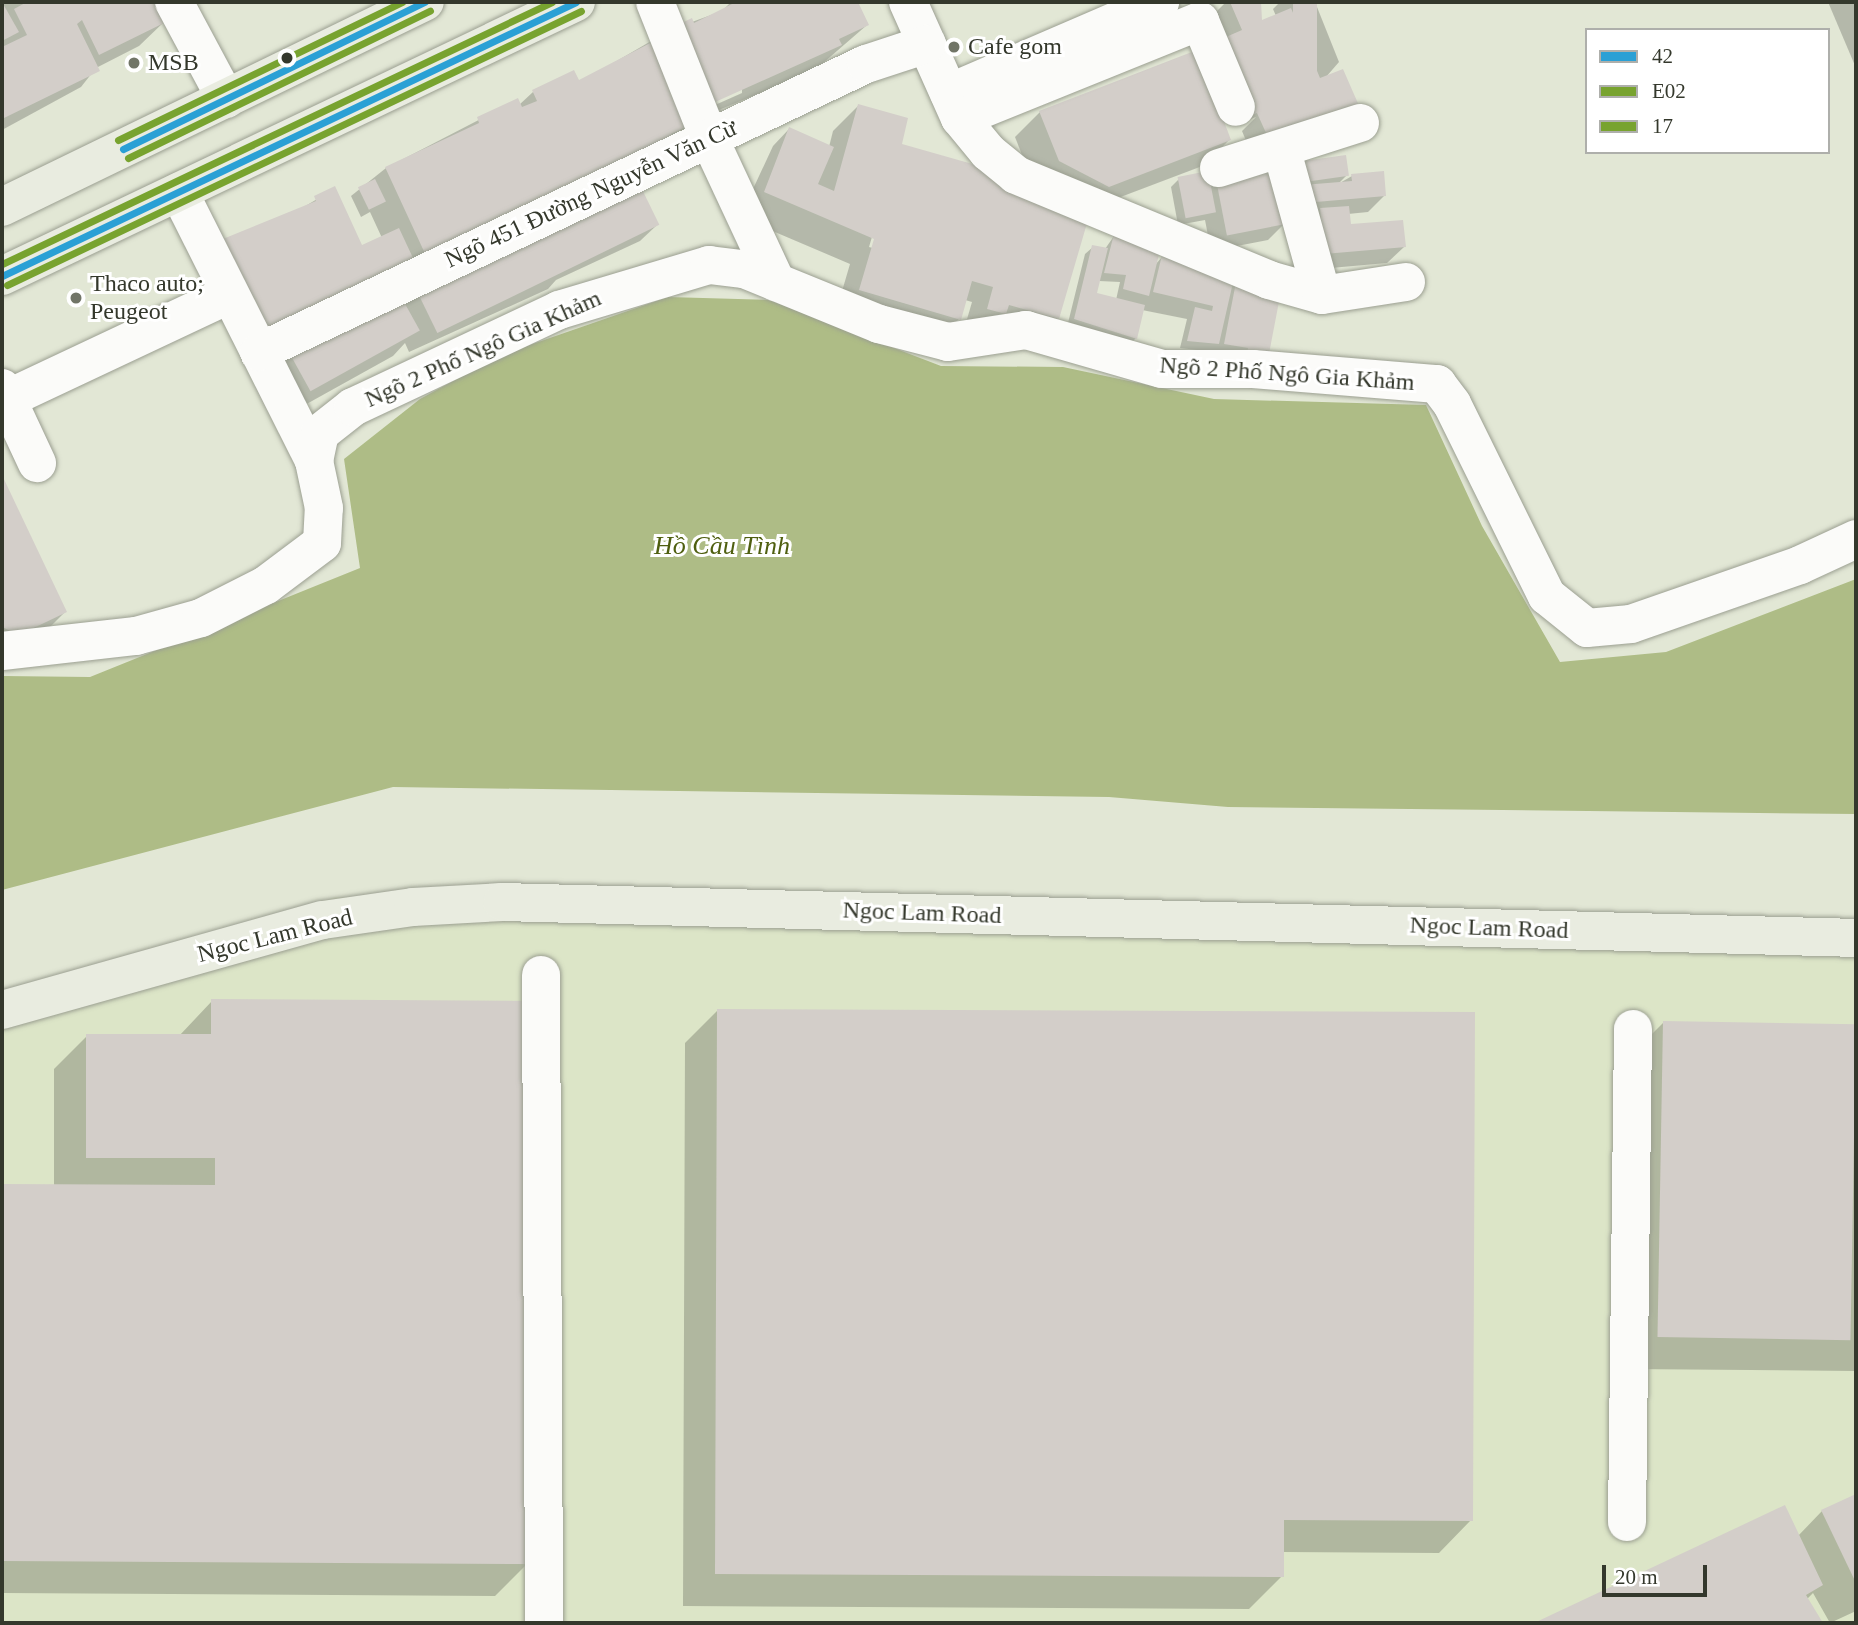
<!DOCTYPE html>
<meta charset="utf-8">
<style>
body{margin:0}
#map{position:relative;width:1858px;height:1625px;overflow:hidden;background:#e2e7d5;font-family:Georgia,serif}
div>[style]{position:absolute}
.built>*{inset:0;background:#dce5c7}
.water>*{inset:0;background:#aebc86}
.shadow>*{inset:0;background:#0003}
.building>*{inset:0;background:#d3cec9;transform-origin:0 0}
.roads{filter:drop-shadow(0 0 2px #9b9f91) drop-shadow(0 0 2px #9b9f91)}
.minor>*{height:38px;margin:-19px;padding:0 19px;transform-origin:19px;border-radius:19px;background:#fbfbf9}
.major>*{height:38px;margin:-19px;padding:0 19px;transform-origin:19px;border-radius:19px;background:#e9ece0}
.bus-1>*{height:7px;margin:-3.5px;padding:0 3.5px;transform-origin:3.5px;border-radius:3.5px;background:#2aa0d5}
.bus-2>*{height:7px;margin:-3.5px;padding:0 3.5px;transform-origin:3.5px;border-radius:3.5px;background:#78a32f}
.bus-3>*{height:7px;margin:-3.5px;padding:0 3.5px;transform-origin:3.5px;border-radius:3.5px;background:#78a32f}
.dots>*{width:19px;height:19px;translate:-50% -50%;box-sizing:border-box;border:4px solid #fff;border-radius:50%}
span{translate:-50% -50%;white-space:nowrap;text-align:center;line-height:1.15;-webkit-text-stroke:6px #fff;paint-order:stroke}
.poi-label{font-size:24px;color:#34382c}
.left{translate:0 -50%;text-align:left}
.street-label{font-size:24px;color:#34382c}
.water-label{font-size:26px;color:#4f5f10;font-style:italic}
.frame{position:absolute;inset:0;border:4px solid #34382c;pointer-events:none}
.legend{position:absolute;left:1585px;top:28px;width:245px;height:126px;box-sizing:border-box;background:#fff;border:2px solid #aeafab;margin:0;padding:9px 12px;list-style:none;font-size:21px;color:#34382c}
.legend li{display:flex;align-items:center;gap:14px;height:35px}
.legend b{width:35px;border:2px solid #aeafab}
.scale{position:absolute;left:1602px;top:1565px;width:105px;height:32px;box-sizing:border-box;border:4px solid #34382c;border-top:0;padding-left:9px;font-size:21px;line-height:24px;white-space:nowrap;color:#34382c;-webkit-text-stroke:5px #fff;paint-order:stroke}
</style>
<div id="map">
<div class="built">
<i style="clip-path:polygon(335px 897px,1856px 947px,1856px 1623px,2px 1623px,2px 1010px)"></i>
</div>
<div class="water">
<i style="clip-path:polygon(668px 297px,769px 300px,941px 366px,1063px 367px,1214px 399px,1426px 405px,1482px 526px,1560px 662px,1666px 652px,1856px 579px,1856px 814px,1228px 807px,1109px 797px,393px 787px,2px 890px,2px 676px,90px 677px,360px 568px,344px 459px,420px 399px,501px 355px)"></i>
</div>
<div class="shadow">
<i style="clip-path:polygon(2px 2px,154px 2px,164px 22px,139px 46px,96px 68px,81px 87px,2px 130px)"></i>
<i style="clip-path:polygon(evenodd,731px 2px,856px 2px,867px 25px,815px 70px,690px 122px,674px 140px,254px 343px,297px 211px,334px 189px,361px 247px,382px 238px,370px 212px,361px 217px,351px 196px,386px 168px,517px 100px,519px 105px,533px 92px,579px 83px,670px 30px,722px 11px,731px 2px,742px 89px,742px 93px,697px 113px,696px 109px,742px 89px)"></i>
<i style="clip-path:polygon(1226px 2px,1259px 2px,1261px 22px,1276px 16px,1273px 9px,1280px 2px,1315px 2px,1339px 62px,1254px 160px,1242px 131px,1256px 117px,1243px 122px,1213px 15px)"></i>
<i style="clip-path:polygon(1828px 2px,1856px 2px,1856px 68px)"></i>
<i style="clip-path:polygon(evenodd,858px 106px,897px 151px,996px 194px,1058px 318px,1033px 343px,963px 333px,972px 302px,965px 300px,959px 319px,934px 344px,835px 315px,850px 264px,740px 217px,773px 146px,789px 129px,829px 147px,833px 131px,858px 106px,894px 163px,873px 248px,869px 247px,894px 163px)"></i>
<i style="clip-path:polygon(1040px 112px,1229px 140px,1205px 165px,1081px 212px,1034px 186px,1015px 137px)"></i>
<i style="clip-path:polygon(1287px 171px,1347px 175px,1338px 184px,1352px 176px,1385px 195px,1368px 212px,1348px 214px,1349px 226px,1404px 247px,1387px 263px,1308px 270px)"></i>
<i style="clip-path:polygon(1207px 173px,1285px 223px,1268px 240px,1211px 251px,1205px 220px,1178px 225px,1171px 187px,1179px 179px)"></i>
<i style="clip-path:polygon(657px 225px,640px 241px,556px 280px,548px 289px,409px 352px,405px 343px,393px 356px,285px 416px,265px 379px,290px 354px,398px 295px)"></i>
<i style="clip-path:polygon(evenodd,1114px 236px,1155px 265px,1162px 257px,1238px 279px,1267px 358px,1180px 348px,1187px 319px,1142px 310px,1136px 338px,1128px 346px,1067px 327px,1085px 254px,1093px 247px,1105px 249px,1114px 236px,1099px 281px,1120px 282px,1116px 300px,1095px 295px,1099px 281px)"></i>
<i style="clip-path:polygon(2px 480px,65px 612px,48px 629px,2px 649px)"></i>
<i style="clip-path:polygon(212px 1001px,528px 1563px,495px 1596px,2px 1593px,2px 1185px,54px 1186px,54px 1069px,87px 1036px,179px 1036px)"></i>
<i style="clip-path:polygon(718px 1010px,1471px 1520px,1439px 1553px,1282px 1552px,1282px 1576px,1249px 1609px,683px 1606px,685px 1043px)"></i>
<i style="clip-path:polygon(1663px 1023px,1856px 1025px,1856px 1371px,1627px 1369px,1631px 1055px)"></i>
<i style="clip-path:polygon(1856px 1495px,1856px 1611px,1830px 1623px,1813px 1593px,1807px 1599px,1821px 1623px,1538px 1623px,1784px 1507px,1798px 1536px,1822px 1511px)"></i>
</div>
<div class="building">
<i style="clip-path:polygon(2px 2px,19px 32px,2px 41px)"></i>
<i style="clip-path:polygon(27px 2px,156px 2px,166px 22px,99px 55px,82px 20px,77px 24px,100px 71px,2px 119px,2px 47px,27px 35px,14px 9px)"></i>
<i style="clip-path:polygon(736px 2px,858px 2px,869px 25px,839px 39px,842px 45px,704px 107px,669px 29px,692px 18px,694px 23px)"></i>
<i style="clip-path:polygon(1230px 2px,1261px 2px,1262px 20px,1291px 8px,1320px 78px,1343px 69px,1360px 108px,1271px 144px,1257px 113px,1251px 115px,1219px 40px,1242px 30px)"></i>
<i style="left:1293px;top:2px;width:24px;height:73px"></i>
<i style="clip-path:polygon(654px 41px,692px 124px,671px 134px,673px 139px,428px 260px,385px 167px,479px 123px,477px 117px,518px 98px,522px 107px,537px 101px,532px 90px,574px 70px,579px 80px)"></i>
<i style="clip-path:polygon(1197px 50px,1231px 140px,1109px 187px,1059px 161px,1039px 111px)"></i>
<i style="clip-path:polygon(858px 104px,908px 118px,902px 144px,1004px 173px,1000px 187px,1090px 213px,1059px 319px,1009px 305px,1006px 314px,987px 309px,993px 287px,972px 281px,961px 320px,859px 290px,874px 239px,764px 192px,789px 127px,834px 147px,818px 184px,834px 191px)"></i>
<i style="left:1346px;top:155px;width:21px;height:52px;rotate:82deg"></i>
<i style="left:1274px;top:158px;width:67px;height:61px;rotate:79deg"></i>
<i style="left:1208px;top:171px;width:42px;height:31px;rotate:79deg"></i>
<i style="clip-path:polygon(1384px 171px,1386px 196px,1304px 203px,1303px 185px,1352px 181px,1351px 174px)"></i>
<i style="left:375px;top:179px;width:25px;height:19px;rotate:64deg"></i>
<i style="left:637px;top:179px;width:51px;height:247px;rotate:64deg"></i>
<i style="clip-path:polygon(335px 186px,362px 245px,399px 228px,413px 258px,255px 334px,213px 243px,316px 201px,314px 196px)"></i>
<i style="clip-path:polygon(1349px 206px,1351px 224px,1403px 220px,1406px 247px,1324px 254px,1320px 208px)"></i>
<i style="clip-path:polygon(1114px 234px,1161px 246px,1149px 296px,1123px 289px,1126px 275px,1104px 273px)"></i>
<i style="clip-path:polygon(1092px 245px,1108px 248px,1097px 293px,1145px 305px,1137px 339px,1074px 319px)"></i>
<i style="clip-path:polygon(1162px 255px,1234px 278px,1219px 344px,1187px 341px,1195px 307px,1212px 311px,1213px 306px,1153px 292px)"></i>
<i style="clip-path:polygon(1237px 277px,1282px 286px,1268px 359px,1247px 355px,1248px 348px,1224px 344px)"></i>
<i style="left:399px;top:293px;width:43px;height:125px;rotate:61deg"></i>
<i style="clip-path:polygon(2px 475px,67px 612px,19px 635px,2px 627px)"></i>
<i style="clip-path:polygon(211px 999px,533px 1001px,530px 1564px,2px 1561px,2px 1184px,215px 1185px,215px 1158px,86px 1158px,86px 1034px,211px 1034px)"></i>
<i style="clip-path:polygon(717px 1009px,1475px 1012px,1473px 1521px,1284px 1520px,1284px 1577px,715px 1574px)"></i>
<i style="left:1663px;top:1021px;width:193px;height:316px;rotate:1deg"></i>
<i style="clip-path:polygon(1856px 1494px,1856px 1583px,1821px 1510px)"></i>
<i style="clip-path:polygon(1785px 1505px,1823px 1585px,1806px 1595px,1823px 1623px,1534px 1623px)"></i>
</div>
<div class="roads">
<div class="minor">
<i style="left:174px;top:2px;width:110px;rotate:61.8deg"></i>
<i style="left:655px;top:2px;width:146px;rotate:68.3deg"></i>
<i style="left:709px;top:138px;width:159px;rotate:65deg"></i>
<i style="left:908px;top:2px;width:127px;rotate:65.9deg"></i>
<i style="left:960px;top:118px;width:44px;rotate:50.5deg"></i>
<i style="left:988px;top:152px;width:36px;rotate:39deg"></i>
<i style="left:1016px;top:175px;width:274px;rotate:22.5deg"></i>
<i style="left:1269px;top:280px;width:55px;rotate:15.8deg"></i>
<i style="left:1322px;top:295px;width:85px;rotate:-8.8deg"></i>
<i style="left:949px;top:93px;width:230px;rotate:-23.3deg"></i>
<i style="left:960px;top:118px;width:259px;rotate:-22deg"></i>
<i style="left:1200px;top:21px;width:93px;rotate:67.3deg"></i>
<i style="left:1282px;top:151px;width:149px;rotate:74.5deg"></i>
<i style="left:1219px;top:168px;width:148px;rotate:-17.7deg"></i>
<i style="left:179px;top:192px;width:301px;rotate:63.3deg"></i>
<i style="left:259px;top:352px;width:672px;rotate:-25.38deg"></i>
<i style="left:866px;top:64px;width:64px;rotate:-18.2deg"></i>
<i style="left:2px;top:388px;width:83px;rotate:65deg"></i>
<i style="left:7px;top:399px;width:246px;rotate:-25.2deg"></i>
<i style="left:2px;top:651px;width:135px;rotate:-6.4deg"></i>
<i style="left:136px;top:636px;width:67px;rotate:-15.5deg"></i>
<i style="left:201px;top:618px;width:73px;rotate:-26.9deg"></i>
<i style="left:266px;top:585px;width:70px;rotate:-36.9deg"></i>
<i style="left:322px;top:543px;width:35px;rotate:-87deg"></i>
<i style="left:324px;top:508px;width:48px;rotate:-102deg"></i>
<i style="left:314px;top:461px;width:29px;rotate:-78deg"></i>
<i style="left:320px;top:433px;width:42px;rotate:-38.2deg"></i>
<i style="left:353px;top:407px;width:228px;rotate:-25.2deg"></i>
<i style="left:559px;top:310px;width:157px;rotate:-16.7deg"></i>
<i style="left:709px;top:265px;width:35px;rotate:7deg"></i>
<i style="left:744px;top:269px;width:146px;rotate:22.2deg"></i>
<i style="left:879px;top:324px;width:71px;rotate:14.6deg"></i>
<i style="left:948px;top:342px;width:79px;rotate:-8.7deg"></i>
<i style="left:1026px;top:330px;width:141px;rotate:16deg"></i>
<i style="left:1162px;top:369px;width:91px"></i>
<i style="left:1253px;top:369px;width:185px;rotate:4.7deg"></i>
<i style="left:1437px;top:384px;width:25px;rotate:53deg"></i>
<i style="left:1452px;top:404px;width:214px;rotate:63.7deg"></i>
<i style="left:1547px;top:596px;width:51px;rotate:38.7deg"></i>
<i style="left:1587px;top:628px;width:44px;rotate:-5.2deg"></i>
<i style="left:1631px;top:624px;width:179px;rotate:-19.2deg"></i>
<i style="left:1800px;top:565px;width:62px;rotate:-24.9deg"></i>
<i style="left:541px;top:975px;width:648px;rotate:89.73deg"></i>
<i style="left:1627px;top:1522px;width:493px;rotate:-89.3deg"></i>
</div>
<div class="major">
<i style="left:2px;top:207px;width:470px;rotate:-25.9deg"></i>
<i style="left:2px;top:276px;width:636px;rotate:-25.52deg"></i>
<i style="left:2px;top:1010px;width:333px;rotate:-15.7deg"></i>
<i style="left:323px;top:920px;width:91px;rotate:-8.2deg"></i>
<i style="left:413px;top:907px;width:89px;rotate:-3.2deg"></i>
<i style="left:502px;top:902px;width:1354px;rotate:1.52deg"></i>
</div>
</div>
<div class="bus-1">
<i style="left:123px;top:149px;width:336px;rotate:-26deg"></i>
<i style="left:2px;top:276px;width:636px;rotate:-25.52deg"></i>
</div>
<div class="bus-2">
<i style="left:128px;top:158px;width:336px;rotate:-26deg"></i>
<i style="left:7px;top:285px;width:636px;rotate:-25.52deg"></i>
</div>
<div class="bus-3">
<i style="left:118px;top:140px;width:316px;rotate:-25.9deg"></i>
<i style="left:2px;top:264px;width:609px;rotate:-25.47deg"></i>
</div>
<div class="dots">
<i style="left:954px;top:47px;background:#717567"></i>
<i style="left:287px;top:58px;background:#34382c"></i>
<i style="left:134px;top:63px;background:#717567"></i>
<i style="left:76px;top:298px;background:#717567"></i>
</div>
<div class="poi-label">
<span class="left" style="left:968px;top:47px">Cafe gom</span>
<span class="left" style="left:148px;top:63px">MSB</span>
<span class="left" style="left:90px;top:298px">Thaco auto;<br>Peugeot</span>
</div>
<div class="street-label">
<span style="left:591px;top:194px;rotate:-25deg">Ngõ 451 Đường Nguyễn Văn Cừ</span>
<span style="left:483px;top:349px;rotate:-24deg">Ngõ 2 Phố Ngô Gia Khảm</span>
<span style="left:1287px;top:374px;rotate:4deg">Ngõ 2 Phố Ngô Gia Khảm</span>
<span style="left:922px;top:913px;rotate:2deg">Ngoc Lam Road</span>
<span style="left:1489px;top:928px;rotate:2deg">Ngoc Lam Road</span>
<span style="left:275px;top:936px;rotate:-14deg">Ngoc Lam Road</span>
</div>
<div class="water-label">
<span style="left:722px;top:546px">Hồ Cầu Tình</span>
</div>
<div class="frame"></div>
<ul class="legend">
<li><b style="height:9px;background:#2aa0d5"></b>42</li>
<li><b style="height:9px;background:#78a32f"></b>E02</li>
<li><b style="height:9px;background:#78a32f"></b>17</li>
</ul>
<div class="scale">20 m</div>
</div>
